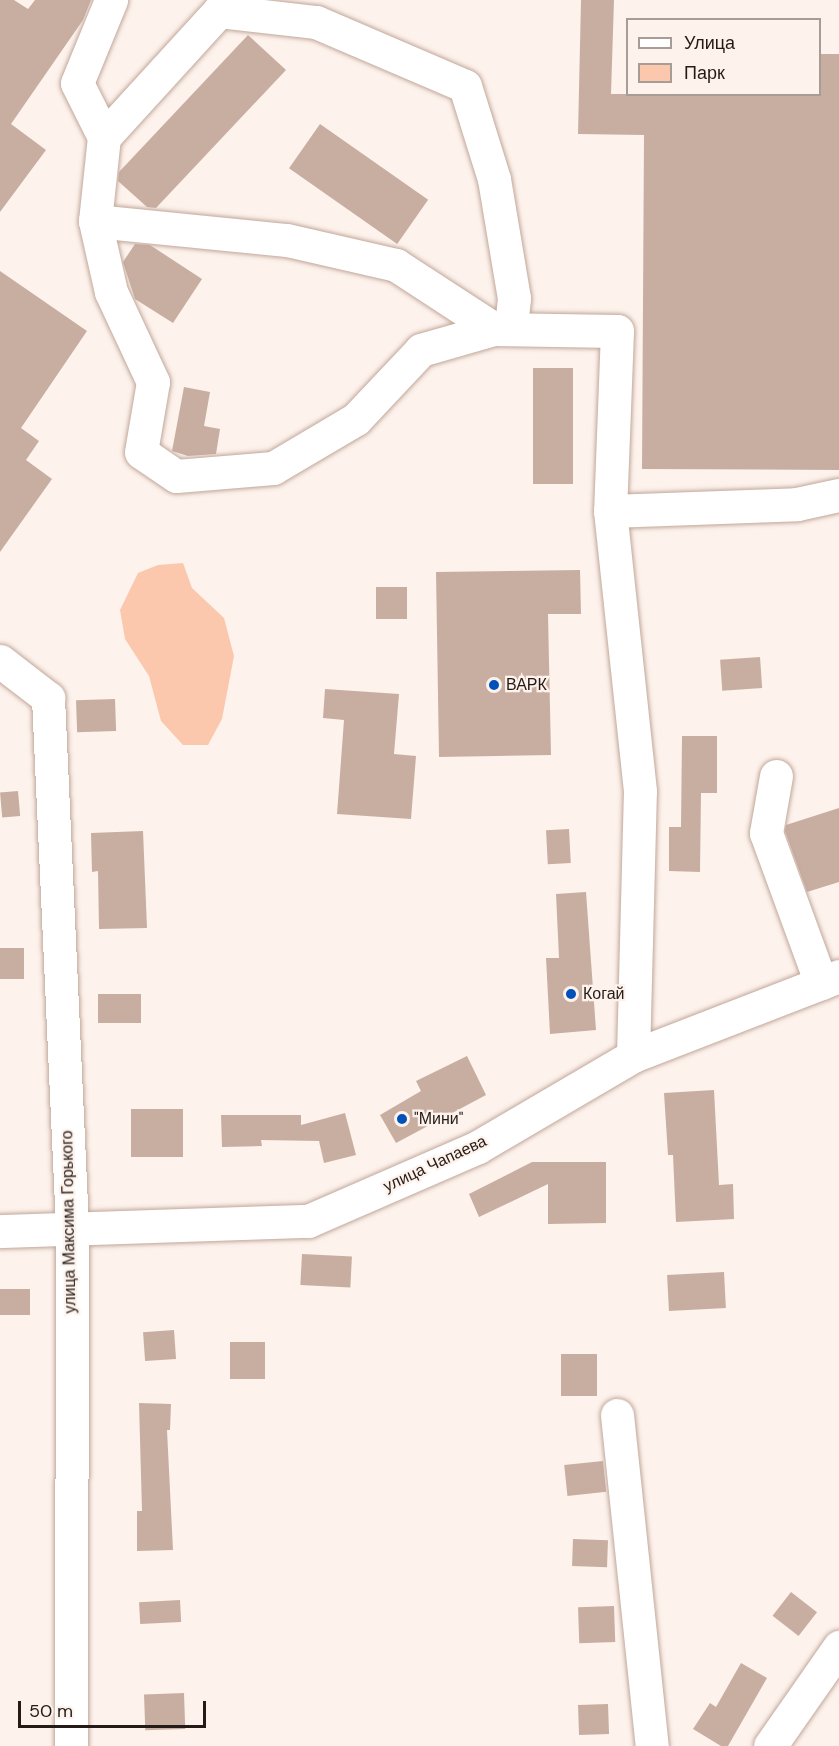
<!DOCTYPE html>
<meta charset="utf-8">
<style>
body{margin:0}
#map{position:relative;width:839px;height:1746px;overflow:hidden;background:#fdf2ec;font-family:"DM Sans",sans-serif}
div>[style]{position:absolute}
.green>*{inset:0;background:#fbc8ad}
.building>*{inset:0;background:#c8aea1;transform-origin:0 0}
.roads{filter:drop-shadow(0 0 2px #c1a79a) drop-shadow(0 0 2px #c1a79a)}
.minor>*{height:33px;margin:-16.5px;padding:0 16.5px;transform-origin:16.5px;border-radius:16.5px;background:#fff}
.dots>*{width:16px;height:16px;translate:-50% -50%;box-sizing:border-box;border:3px solid #fdf2ec;border-radius:50%}
span{translate:-50% -50%;white-space:nowrap;text-align:center;line-height:1.15;-webkit-text-stroke:4.5px #fdf2ec;paint-order:stroke}
.poi-label{font-size:16px;color:#251b16}
.left{translate:0 -50%;text-align:left}
.street-label{font-size:16px;color:#251b16}
.legend{position:absolute;left:626px;top:18px;width:195px;height:78px;box-sizing:border-box;background:#fdf2ec;border:2px solid #a79c96;margin:0;padding:8px 10px;list-style:none;font-size:18px;color:#251b16}
.legend li{display:flex;align-items:center;gap:12px;height:30px}
.legend b{width:30px;border:2px solid #a79c96}
.scale{position:absolute;left:18px;top:1701px;width:188px;height:27px;box-sizing:border-box;border:3px solid #251b16;border-top:0;padding-left:8px;font-size:18px;line-height:21px;white-space:nowrap;color:#251b16;-webkit-text-stroke:4px #fdf2ec;paint-order:stroke}
</style>
<div id="map">
<div class="green">
<i style="clip-path:polygon(183px 563px,192px 588px,224px 618px,234px 656px,222px 719px,208px 745px,183px 745px,161px 721px,149px 676px,125px 639px,120px 610px,138px 573px,158px 565px)"></i>
</div>
<div class="building">
<i style="clip-path:polygon(0 0,14px 0,28px 9px,35px 0,91px 0,83px 20px,11px 124px,46px 150px,0 212px)"></i>
<i style="clip-path:polygon(581px 0,614px 0,611px 94px,819px 94px,819px 54px,839px 54px,839px 470px,642px 469px,644px 135px,578px 134px)"></i>
<i style="clip-path:polygon(248px 35px,286px 70px,156px 208px,147px 207px,118px 181px,119px 172px)"></i>
<i style="left:320px;top:124px;width:132px;height:54px;rotate:35deg"></i>
<i style="clip-path:polygon(135px 244px,150px 245px,202px 279px,173px 323px,135px 299px,123px 262px)"></i>
<i style="clip-path:polygon(0 271px,87px 331px,21px 428px,39px 441px,26px 460px,52px 479px,0 552px)"></i>
<i style="left:533px;top:368px;width:40px;height:116px"></i>
<i style="clip-path:polygon(184px 387px,210px 392px,204px 426px,220px 429px,216px 454px,188px 456px,172px 451px)"></i>
<i style="clip-path:polygon(580px 570px,581px 614px,548px 614px,551px 755px,439px 757px,436px 572px)"></i>
<i style="left:376px;top:587px;width:31px;height:32px"></i>
<i style="left:760px;top:657px;width:31px;height:40px;rotate:86deg"></i>
<i style="clip-path:polygon(325px 689px,399px 694px,394px 754px,416px 756px,411px 819px,337px 814px,344px 720px,323px 718px)"></i>
<i style="left:115px;top:699px;width:32px;height:39px;rotate:88deg"></i>
<i style="clip-path:polygon(682px 736px,717px 736px,717px 793px,701px 793px,700px 872px,669px 871px,669px 827px,681px 827px)"></i>
<i style="left:18px;top:791px;width:25px;height:18px;rotate:85deg"></i>
<i style="clip-path:polygon(839px 808px,839px 882px,807px 892px,785px 831px,786px 825px)"></i>
<i style="left:569px;top:829px;width:34px;height:23px;rotate:87deg"></i>
<i style="clip-path:polygon(143px 831px,147px 928px,99px 929px,98px 871px,92px 872px,91px 833px)"></i>
<i style="clip-path:polygon(586px 892px,596px 1030px,550px 1034px,546px 958px,559px 958px,556px 894px)"></i>
<i style="left:0;top:948px;width:24px;height:31px"></i>
<i style="left:98px;top:994px;width:43px;height:29px"></i>
<i style="clip-path:polygon(467px 1056px,486px 1095px,396px 1143px,380px 1115px,421px 1091px,416px 1081px)"></i>
<i style="clip-path:polygon(714px 1090px,719px 1185px,733px 1184px,734px 1219px,676px 1222px,673px 1155px,668px 1155px,664px 1093px)"></i>
<i style="left:131px;top:1109px;width:52px;height:48px"></i>
<i style="clip-path:polygon(345px 1113px,356px 1155px,324px 1163px,319px 1141px,261px 1140px,262px 1146px,222px 1147px,221px 1115px,301px 1115px,301px 1125px)"></i>
<i style="clip-path:polygon(532px 1162px,606px 1162px,606px 1223px,548px 1224px,548px 1184px,479px 1217px,469px 1194px)"></i>
<i style="left:302px;top:1254px;width:50px;height:31px;rotate:3deg"></i>
<i style="left:724px;top:1272px;width:36px;height:57px;rotate:87deg"></i>
<i style="left:0;top:1289px;width:30px;height:26px"></i>
<i style="left:174px;top:1330px;width:29px;height:31px;rotate:86deg"></i>
<i style="left:230px;top:1342px;width:35px;height:37px"></i>
<i style="left:561px;top:1354px;width:36px;height:42px"></i>
<i style="clip-path:polygon(139px 1403px,171px 1404px,170px 1430px,167px 1430px,173px 1550px,137px 1551px,137px 1511px,142px 1511px)"></i>
<i style="left:603px;top:1461px;width:31px;height:39px;rotate:84deg"></i>
<i style="left:573px;top:1539px;width:35px;height:27px;rotate:2deg"></i>
<i style="left:791px;top:1592px;width:33px;height:30px;rotate:38deg"></i>
<i style="left:180px;top:1600px;width:22px;height:41px;rotate:87deg"></i>
<i style="left:614px;top:1606px;width:36px;height:36px;rotate:88deg"></i>
<i style="clip-path:polygon(741px 1663px,767px 1678px,728px 1746px,721px 1746px,693px 1729px,710px 1703px,716px 1707px)"></i>
<i style="left:184px;top:1693px;width:36px;height:40px;rotate:88deg"></i>
<i style="left:608px;top:1704px;width:30px;height:30px;rotate:88deg"></i>
</div>
<div class="roads">
<div class="minor">
<i style="left:104px;top:137px;width:60px;rotate:-116.6deg"></i>
<i style="left:77px;top:83px;width:90px;rotate:-67.7deg"></i>
<i style="left:95px;top:221px;width:193px;rotate:5.7deg"></i>
<i style="left:287px;top:240px;width:112px;rotate:12.9deg"></i>
<i style="left:396px;top:265px;width:117px;rotate:33.1deg"></i>
<i style="left:494px;top:329px;width:123px;rotate:0.9deg"></i>
<i style="left:617px;top:331px;width:180px;rotate:92.2deg"></i>
<i style="left:494px;top:329px;width:76px;rotate:164deg"></i>
<i style="left:421px;top:350px;width:95px;rotate:133.3deg"></i>
<i style="left:356px;top:419px;width:96px;rotate:149.4deg"></i>
<i style="left:273px;top:468px;width:97px;rotate:175.3deg"></i>
<i style="left:176px;top:476px;width:42px;rotate:-145.6deg"></i>
<i style="left:141px;top:452px;width:71px;rotate:-80.3deg"></i>
<i style="left:153px;top:382px;width:99px;rotate:-115deg"></i>
<i style="left:111px;top:292px;width:73px;rotate:-102.7deg"></i>
<i style="left:95px;top:221px;width:84px;rotate:-83.9deg"></i>
<i style="left:104px;top:137px;width:171px;rotate:-47.6deg"></i>
<i style="left:219px;top:11px;width:98px;rotate:6.5deg"></i>
<i style="left:316px;top:22px;width:162px;rotate:23.2deg"></i>
<i style="left:465px;top:86px;width:97px;rotate:72.7deg"></i>
<i style="left:494px;top:179px;width:121px;rotate:80.5deg"></i>
<i style="left:514px;top:298px;width:31px;rotate:96deg"></i>
<i style="left:0;top:661px;width:61px;rotate:37.6deg"></i>
<i style="left:48px;top:698px;width:529px;rotate:87.4deg"></i>
<i style="left:72px;top:1226px;width:520px;rotate:90.11deg"></i>
<i style="left:776px;top:776px;width:58px;rotate:100deg"></i>
<i style="left:766px;top:833px;width:160px;rotate:69.9deg"></i>
<i style="left:633px;top:1056px;width:265px;rotate:-88.5deg"></i>
<i style="left:640px;top:791px;width:282px;rotate:-96.1deg"></i>
<i style="left:610px;top:511px;width:187px;rotate:-2.1deg"></i>
<i style="left:797px;top:504px;width:43px;rotate:-12.1deg"></i>
<i style="left:0;top:1231px;width:308px;rotate:-1.9deg"></i>
<i style="left:308px;top:1221px;width:185px;rotate:-23.5deg"></i>
<i style="left:478px;top:1147px;width:180px;rotate:-30.4deg"></i>
<i style="left:633px;top:1056px;width:221px;rotate:-21.2deg"></i>
<i style="left:617px;top:1415px;width:333px;rotate:84deg"></i>
<i style="left:770px;top:1746px;width:121px;rotate:-55.1deg"></i>
</div>
</div>
<div class="dots">
<i style="left:494px;top:685px;background:#0151bb"></i>
<i style="left:571px;top:994px;background:#0151bb"></i>
<i style="left:402px;top:1119px;background:#0151bb"></i>
</div>
<div class="poi-label">
<span class="left" style="left:506px;top:685px">ВАРК</span>
<span class="left" style="left:583px;top:994px">Когай</span>
<span class="left" style="left:414px;top:1119px">"Мини"</span>
</div>
<div class="street-label">
<span style="left:435px;top:1164px;rotate:-25deg">улица Чапаева</span>
<span style="left:69px;top:1222px;rotate:-91deg">улица Максима Горького</span>
</div>
<ul class="legend">
<li><b style="height:8px;background:#fff"></b>Улица</li>
<li><b style="height:16px;background:#fbc8ad"></b>Парк</li>
</ul>
<div class="scale">50 m</div>
</div>
